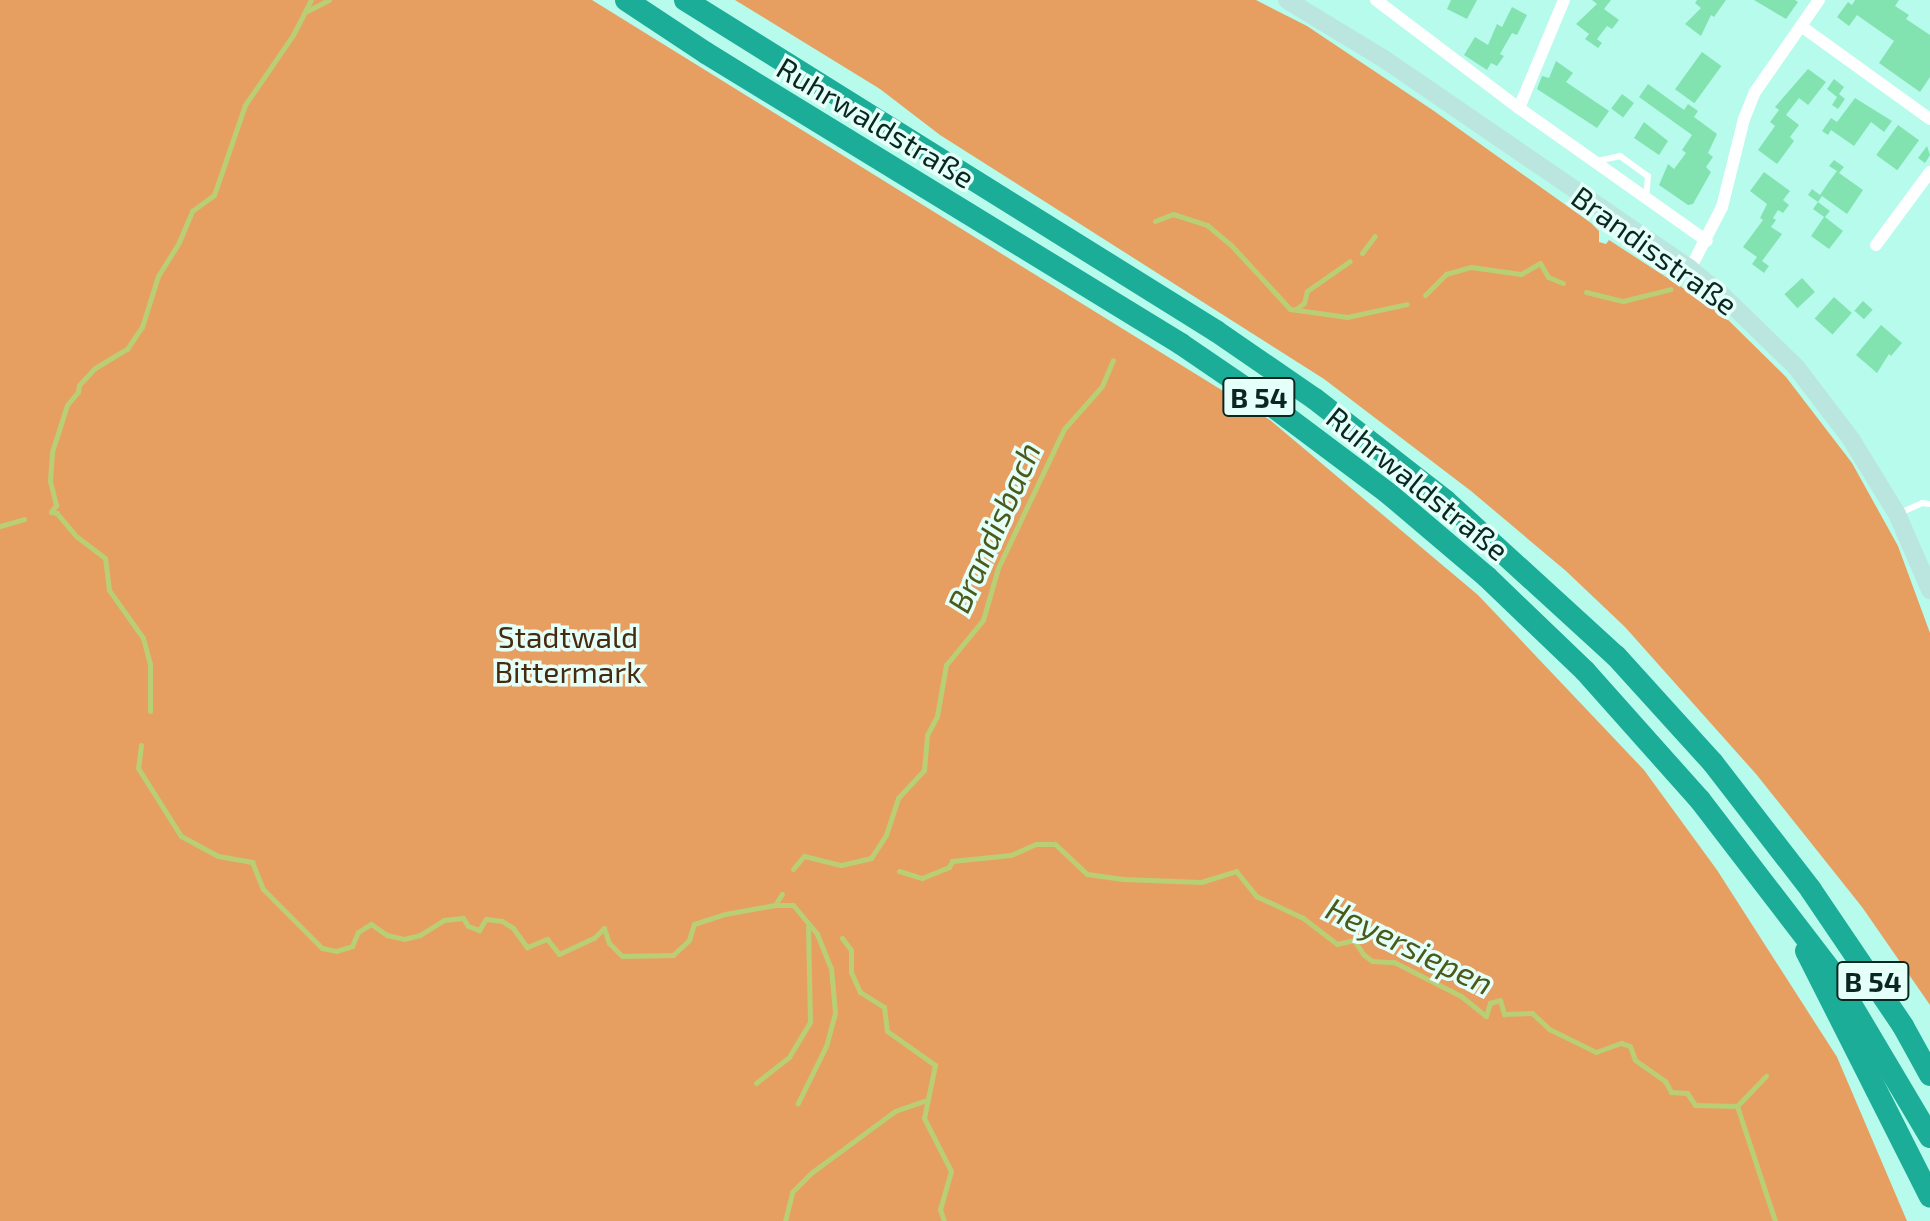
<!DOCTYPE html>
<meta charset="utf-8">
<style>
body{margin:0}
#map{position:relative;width:1930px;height:1221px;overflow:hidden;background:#b7fbed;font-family:"Exo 2",sans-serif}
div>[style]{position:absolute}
.forest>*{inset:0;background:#e79f61}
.stream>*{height:5px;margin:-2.5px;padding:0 2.5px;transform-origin:2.5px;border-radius:2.5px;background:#b9ce75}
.building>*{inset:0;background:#82e3b1;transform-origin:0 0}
.lane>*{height:6px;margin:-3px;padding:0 3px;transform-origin:3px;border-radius:3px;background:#fff}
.street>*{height:12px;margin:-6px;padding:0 6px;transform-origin:6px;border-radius:6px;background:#fff}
.secondary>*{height:18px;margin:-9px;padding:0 9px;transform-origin:9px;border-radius:9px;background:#bbe6e0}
.highway>*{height:22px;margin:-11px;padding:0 11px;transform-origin:11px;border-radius:11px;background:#1cad98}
span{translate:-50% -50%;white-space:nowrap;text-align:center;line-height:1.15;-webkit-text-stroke:7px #e5fff9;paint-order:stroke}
.shield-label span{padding:2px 6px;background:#e5fff9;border:2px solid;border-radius:6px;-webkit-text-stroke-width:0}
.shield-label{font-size:28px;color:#0a2621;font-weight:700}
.street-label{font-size:30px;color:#0a2621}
.park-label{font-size:30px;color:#472a0f}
.water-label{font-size:32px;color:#4c591a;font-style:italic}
</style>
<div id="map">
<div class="forest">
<i style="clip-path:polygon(0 0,592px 0,1270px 420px,1478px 595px,1644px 770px,1717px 870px,1837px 1057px,1907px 1221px,0 1221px)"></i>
<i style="clip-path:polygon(735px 0,1256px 0,1307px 26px,1434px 111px,1591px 223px,1599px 231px,1599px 242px,1606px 244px,1609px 240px,1720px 312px,1786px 377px,1852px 463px,1898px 546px,1930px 633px,1930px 1005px,1862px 907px,1756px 774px,1625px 627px,1566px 571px,1471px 491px,1324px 379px,940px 135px,880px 89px)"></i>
</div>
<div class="stream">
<i style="left:305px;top:12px;width:27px;rotate:-27deg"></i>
<i style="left:1155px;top:221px;width:19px;rotate:-21deg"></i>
<i style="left:1173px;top:214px;width:36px;rotate:18deg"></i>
<i style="left:1207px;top:225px;width:31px;rotate:40deg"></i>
<i style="left:1231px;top:245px;width:87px;rotate:47.3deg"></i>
<i style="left:1290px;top:309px;width:58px;rotate:8deg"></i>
<i style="left:1347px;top:317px;width:61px;rotate:-12.2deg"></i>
<i style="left:1362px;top:253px;width:21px;rotate:-53deg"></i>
<i style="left:1586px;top:292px;width:38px;rotate:14deg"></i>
<i style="left:1623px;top:301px;width:49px;rotate:-14deg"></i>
<i style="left:1425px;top:295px;width:30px;rotate:-45deg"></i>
<i style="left:1446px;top:274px;width:26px;rotate:-16deg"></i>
<i style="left:1471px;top:267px;width:50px;rotate:8deg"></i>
<i style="left:1521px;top:274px;width:22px;rotate:-30deg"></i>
<i style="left:1540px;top:263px;width:16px;rotate:60deg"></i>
<i style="left:1548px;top:277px;width:16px;rotate:22deg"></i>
<i style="left:1296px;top:309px;width:10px;rotate:-37deg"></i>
<i style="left:1304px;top:303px;width:12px;rotate:-76deg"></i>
<i style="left:1307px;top:291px;width:52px;rotate:-34.9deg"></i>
<i style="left:0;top:526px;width:25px;rotate:-16deg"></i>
<i style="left:150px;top:711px;width:47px;rotate:-90deg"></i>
<i style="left:150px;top:664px;width:27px;rotate:-105deg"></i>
<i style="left:143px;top:638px;width:59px;rotate:-125.3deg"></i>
<i style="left:109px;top:590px;width:32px;rotate:-97deg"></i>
<i style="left:105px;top:558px;width:36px;rotate:-143deg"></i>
<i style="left:76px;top:536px;width:30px;rotate:-130deg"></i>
<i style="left:57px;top:513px;width:6px;rotate:-171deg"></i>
<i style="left:51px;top:512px;width:9px;rotate:-54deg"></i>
<i style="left:56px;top:505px;width:25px;rotate:-104deg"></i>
<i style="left:50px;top:481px;width:29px;rotate:-86deg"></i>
<i style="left:52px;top:452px;width:49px;rotate:-72.3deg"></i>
<i style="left:67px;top:405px;width:17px;rotate:-50deg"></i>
<i style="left:78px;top:392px;width:7px;rotate:-82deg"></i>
<i style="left:79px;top:385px;width:23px;rotate:-47deg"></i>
<i style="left:95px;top:368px;width:37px;rotate:-31deg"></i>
<i style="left:127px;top:349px;width:27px;rotate:-56deg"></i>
<i style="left:142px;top:327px;width:53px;rotate:-72.6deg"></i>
<i style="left:158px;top:276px;width:40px;rotate:-58deg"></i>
<i style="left:179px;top:242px;width:34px;rotate:-67deg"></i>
<i style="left:192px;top:211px;width:27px;rotate:-36deg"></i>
<i style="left:214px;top:195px;width:95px;rotate:-71deg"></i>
<i style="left:245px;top:105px;width:85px;rotate:-55.6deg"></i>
<i style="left:293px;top:35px;width:39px;rotate:-63deg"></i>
<i style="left:141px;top:745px;width:23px;rotate:97deg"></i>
<i style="left:138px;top:768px;width:80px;rotate:57.7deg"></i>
<i style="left:181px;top:836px;width:42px;rotate:28.4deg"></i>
<i style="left:218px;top:856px;width:35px;rotate:10deg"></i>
<i style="left:252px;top:862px;width:29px;rotate:68deg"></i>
<i style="left:263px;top:889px;width:83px;rotate:45deg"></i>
<i style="left:322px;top:948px;width:14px;rotate:12deg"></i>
<i style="left:336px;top:951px;width:17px;rotate:-17deg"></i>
<i style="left:352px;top:946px;width:15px;rotate:-67deg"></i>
<i style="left:358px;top:932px;width:15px;rotate:-32deg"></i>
<i style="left:371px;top:924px;width:19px;rotate:35deg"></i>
<i style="left:387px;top:935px;width:17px;rotate:13deg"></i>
<i style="left:404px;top:939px;width:16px;rotate:-14deg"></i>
<i style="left:420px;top:935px;width:28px;rotate:-32deg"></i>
<i style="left:444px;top:920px;width:19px;rotate:-6deg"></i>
<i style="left:463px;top:918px;width:9px;rotate:58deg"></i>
<i style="left:468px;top:926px;width:12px;rotate:20deg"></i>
<i style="left:479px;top:930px;width:13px;rotate:-58deg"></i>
<i style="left:486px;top:919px;width:16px;rotate:7deg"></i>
<i style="left:502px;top:921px;width:13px;rotate:32deg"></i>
<i style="left:513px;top:928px;width:24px;rotate:54deg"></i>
<i style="left:527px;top:947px;width:22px;rotate:-22deg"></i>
<i style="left:547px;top:939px;width:19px;rotate:51deg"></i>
<i style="left:559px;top:954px;width:38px;rotate:-25deg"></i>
<i style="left:594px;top:938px;width:14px;rotate:-45deg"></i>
<i style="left:604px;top:928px;width:16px;rotate:72deg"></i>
<i style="left:609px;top:943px;width:18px;rotate:45deg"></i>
<i style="left:622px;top:956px;width:51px;rotate:-1.1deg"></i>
<i style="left:673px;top:955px;width:22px;rotate:-43deg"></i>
<i style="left:689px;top:940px;width:17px;rotate:-73deg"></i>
<i style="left:694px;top:924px;width:33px;rotate:-18deg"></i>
<i style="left:725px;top:914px;width:51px;rotate:-10.2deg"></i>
<i style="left:775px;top:905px;width:18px"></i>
<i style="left:793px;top:905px;width:38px;rotate:50deg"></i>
<i style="left:817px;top:934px;width:37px;rotate:68deg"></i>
<i style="left:831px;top:968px;width:45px;rotate:84.9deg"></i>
<i style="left:835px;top:1013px;width:34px;rotate:105deg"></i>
<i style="left:826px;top:1046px;width:64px;rotate:116.2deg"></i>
<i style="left:793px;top:869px;width:17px;rotate:-50deg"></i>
<i style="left:804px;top:856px;width:38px;rotate:14deg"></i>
<i style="left:841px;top:865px;width:31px;rotate:-13deg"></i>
<i style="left:871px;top:858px;width:27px;rotate:-57deg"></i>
<i style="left:886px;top:835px;width:39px;rotate:-72deg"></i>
<i style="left:898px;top:798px;width:38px;rotate:-47deg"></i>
<i style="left:924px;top:770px;width:35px;rotate:-85deg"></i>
<i style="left:927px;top:735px;width:21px;rotate:-62deg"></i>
<i style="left:937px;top:716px;width:52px;rotate:-80deg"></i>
<i style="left:946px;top:665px;width:58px;rotate:-50.6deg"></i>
<i style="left:983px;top:620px;width:54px;rotate:-73.9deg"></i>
<i style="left:998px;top:568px;width:154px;rotate:-64.6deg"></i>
<i style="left:1064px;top:429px;width:57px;rotate:-48.5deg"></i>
<i style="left:1102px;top:386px;width:28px;rotate:-67deg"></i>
<i style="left:899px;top:871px;width:24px;rotate:17deg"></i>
<i style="left:922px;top:878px;width:29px;rotate:-22deg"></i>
<i style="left:949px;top:867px;width:7px;rotate:-63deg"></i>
<i style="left:952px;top:861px;width:59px;rotate:-5.8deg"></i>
<i style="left:1011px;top:855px;width:27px;rotate:-24deg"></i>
<i style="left:1036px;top:844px;width:19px"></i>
<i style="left:1055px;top:844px;width:44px;rotate:43.2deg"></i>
<i style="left:1087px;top:874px;width:36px;rotate:8deg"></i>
<i style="left:1123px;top:879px;width:78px;rotate:2.2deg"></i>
<i style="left:1201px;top:882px;width:37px;rotate:-17deg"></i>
<i style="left:1236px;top:871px;width:32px;rotate:51deg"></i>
<i style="left:1256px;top:896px;width:52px;rotate:25.1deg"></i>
<i style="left:1303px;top:918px;width:43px;rotate:37.4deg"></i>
<i style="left:1337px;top:944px;width:17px;rotate:-13deg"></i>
<i style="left:1354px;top:940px;width:17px;rotate:57deg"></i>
<i style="left:1363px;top:954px;width:11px;rotate:38deg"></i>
<i style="left:1372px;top:961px;width:22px;rotate:3deg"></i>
<i style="left:1394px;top:962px;width:75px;rotate:26.9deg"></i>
<i style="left:1461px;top:996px;width:32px;rotate:39deg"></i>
<i style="left:1486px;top:1016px;width:14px;rotate:-73deg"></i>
<i style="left:1490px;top:1003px;width:10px;rotate:-17deg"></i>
<i style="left:1500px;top:1000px;width:15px;rotate:74deg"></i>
<i style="left:1504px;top:1014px;width:28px;rotate:-2deg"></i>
<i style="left:1532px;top:1013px;width:23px;rotate:43deg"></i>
<i style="left:1549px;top:1029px;width:52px;rotate:26.1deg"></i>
<i style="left:1596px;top:1052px;width:27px;rotate:-20deg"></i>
<i style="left:1621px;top:1043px;width:9px;rotate:18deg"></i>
<i style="left:1630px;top:1046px;width:15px;rotate:70deg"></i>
<i style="left:1635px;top:1060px;width:37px;rotate:35deg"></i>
<i style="left:1665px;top:1081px;width:13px;rotate:61deg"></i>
<i style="left:1671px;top:1092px;width:16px;rotate:4deg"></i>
<i style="left:1687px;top:1093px;width:14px;rotate:56deg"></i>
<i style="left:1695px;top:1105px;width:42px;rotate:1.4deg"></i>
<i style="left:1737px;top:1106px;width:42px;rotate:-46deg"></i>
<i style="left:775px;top:905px;width:13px;rotate:-58deg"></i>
<i style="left:842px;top:938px;width:15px;rotate:53deg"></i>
<i style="left:851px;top:950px;width:22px;rotate:90deg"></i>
<i style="left:851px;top:972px;width:22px;rotate:66deg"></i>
<i style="left:860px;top:992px;width:28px;rotate:32deg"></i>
<i style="left:884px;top:1007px;width:24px;rotate:83deg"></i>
<i style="left:887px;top:1031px;width:59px;rotate:35.3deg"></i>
<i style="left:935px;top:1065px;width:54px;rotate:101.7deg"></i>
<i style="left:924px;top:1118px;width:59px;rotate:63deg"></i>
<i style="left:951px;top:1171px;width:40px;rotate:106deg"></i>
<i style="left:940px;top:1209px;width:13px;rotate:72deg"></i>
<i style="left:756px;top:1083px;width:42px;rotate:-38.2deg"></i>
<i style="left:789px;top:1057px;width:41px;rotate:-59deg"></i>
<i style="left:810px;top:1022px;width:96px;rotate:-91.2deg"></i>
<i style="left:1737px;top:1106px;width:121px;rotate:71.7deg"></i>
<i style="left:785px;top:1221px;width:30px;rotate:-76deg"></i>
<i style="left:792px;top:1192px;width:27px;rotate:-45deg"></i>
<i style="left:811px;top:1173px;width:104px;rotate:-36.4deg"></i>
<i style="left:895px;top:1111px;width:34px;rotate:-19deg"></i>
</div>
<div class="building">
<i style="clip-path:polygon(1451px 0,1477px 0,1467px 19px,1447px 9px)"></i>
<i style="clip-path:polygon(1592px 0,1611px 0,1604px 9px,1619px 20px,1612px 29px,1607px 26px,1597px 39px,1602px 43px,1598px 48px,1585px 39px,1589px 34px,1576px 24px,1597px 4px)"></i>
<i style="clip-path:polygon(1697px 0,1726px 0,1714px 17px,1711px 15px,1701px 36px,1685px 24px,1701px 8px,1695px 3px)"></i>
<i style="clip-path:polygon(1754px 0,1795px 0,1798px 2px,1786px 19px)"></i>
<i style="clip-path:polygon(1855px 0,1899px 0,1895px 6px,1909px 15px,1906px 19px,1930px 35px,1930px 77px,1920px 92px,1879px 63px,1894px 41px,1857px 15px,1849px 26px,1837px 17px,1848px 2px,1852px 5px)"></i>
<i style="clip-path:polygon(1512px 7px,1527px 15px,1517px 35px,1512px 33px,1500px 54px,1504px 56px,1497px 66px,1491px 63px,1487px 70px,1464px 55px,1475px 37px,1488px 45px,1497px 24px,1502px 27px)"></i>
<i style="left:1702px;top:52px;width:24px;height:46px;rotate:36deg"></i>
<i style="clip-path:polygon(1556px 61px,1573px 73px,1566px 82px,1609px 111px,1597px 128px,1537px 89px,1542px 76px,1549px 78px)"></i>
<i style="clip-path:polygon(1808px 69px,1826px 82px,1808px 105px,1799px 98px,1786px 115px,1799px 125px,1790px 137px,1794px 141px,1777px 164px,1758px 150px,1775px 126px,1770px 122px,1779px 110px,1775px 107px)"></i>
<i style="clip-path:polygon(1834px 79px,1844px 87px,1839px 94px,1845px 99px,1838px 109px,1832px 105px,1837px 97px,1827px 89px)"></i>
<i style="clip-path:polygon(1648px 84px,1684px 110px,1688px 104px,1698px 111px,1694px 117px,1717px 134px,1708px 153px,1713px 157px,1706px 167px,1711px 172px,1693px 204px,1688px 205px,1659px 185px,1668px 164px,1674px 169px,1686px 153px,1682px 150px,1692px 135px,1639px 97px)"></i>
<i style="left:1622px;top:94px;width:15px;height:18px;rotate:37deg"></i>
<i style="clip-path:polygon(1855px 98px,1892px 121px,1884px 132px,1871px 122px,1854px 146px,1831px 130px,1828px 135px,1822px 131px,1831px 118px,1837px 122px)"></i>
<i style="clip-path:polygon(1644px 122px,1668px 141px,1659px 155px,1634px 138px)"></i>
<i style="left:1898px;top:125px;width:26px;height:37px;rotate:36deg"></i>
<i style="clip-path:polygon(1927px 146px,1930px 155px,1925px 163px,1918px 158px)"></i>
<i style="clip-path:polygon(1834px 160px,1844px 167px,1839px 173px,1863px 190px,1847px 214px,1822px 196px,1818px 202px,1808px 195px,1812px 189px,1820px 195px,1828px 183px,1837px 171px,1829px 166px)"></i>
<i style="clip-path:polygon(1764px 172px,1790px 191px,1783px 200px,1789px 205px,1783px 213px,1778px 210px,1773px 218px,1776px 220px,1771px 227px,1782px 234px,1762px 261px,1769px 266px,1764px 273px,1752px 264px,1757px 257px,1743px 247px,1763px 220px,1760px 218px,1767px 204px,1750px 191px)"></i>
<i style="clip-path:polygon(1818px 202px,1830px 211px,1825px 217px,1843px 231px,1829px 249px,1811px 236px,1824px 217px,1813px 209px)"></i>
<i style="left:1802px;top:278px;width:19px;height:24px;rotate:47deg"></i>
<i style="left:1834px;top:297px;width:24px;height:29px;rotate:42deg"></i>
<i style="left:1863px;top:301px;width:13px;height:13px;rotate:42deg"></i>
<i style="clip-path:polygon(1881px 325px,1902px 343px,1891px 356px,1889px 354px,1877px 373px,1856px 355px)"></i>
</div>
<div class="lane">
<i style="left:1597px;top:161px;width:24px;rotate:-12deg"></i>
<i style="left:1620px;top:156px;width:34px;rotate:36deg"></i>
<i style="left:1648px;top:176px;width:22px;rotate:95deg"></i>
<i style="left:1900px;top:513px;width:24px;rotate:-24deg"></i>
<i style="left:1922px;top:503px;width:8px;rotate:7deg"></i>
</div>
<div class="street">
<i style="left:1376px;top:0;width:179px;rotate:37.1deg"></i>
<i style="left:1519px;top:108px;width:230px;rotate:35.3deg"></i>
<i style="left:1801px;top:26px;width:159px;rotate:35.8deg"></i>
<i style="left:1519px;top:108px;width:117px;rotate:-67.4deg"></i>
<i style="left:1876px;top:245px;width:91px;rotate:-53.5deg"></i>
<i style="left:1690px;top:269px;width:70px;rotate:-62.7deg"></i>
<i style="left:1722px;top:207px;width:91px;rotate:-76deg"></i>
<i style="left:1744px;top:119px;width:29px;rotate:-68deg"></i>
<i style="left:1755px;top:92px;width:112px;rotate:-55.2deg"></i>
</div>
<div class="secondary">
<i style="left:1287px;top:0;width:114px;rotate:31.3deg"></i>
<i style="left:1384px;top:59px;width:370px;rotate:34.4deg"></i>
<i style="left:1689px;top:268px;width:43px;rotate:39.3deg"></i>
<i style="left:1722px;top:295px;width:103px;rotate:44.2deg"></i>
<i style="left:1796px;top:367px;width:91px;rotate:52.6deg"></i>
<i style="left:1851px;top:439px;width:88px;rotate:58.5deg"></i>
<i style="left:1897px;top:514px;width:83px;rotate:66.5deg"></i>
</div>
<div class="highway">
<i style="left:626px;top:0;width:96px;rotate:33.5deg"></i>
<i style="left:706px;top:53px;width:557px;rotate:31.49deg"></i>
<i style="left:1181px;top:344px;width:110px;rotate:34.3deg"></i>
<i style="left:1272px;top:406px;width:145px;rotate:36.9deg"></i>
<i style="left:1388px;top:493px;width:130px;rotate:40.3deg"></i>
<i style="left:1487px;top:577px;width:136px;rotate:43.8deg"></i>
<i style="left:1585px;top:671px;width:173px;rotate:48.3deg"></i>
<i style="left:1700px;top:800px;width:217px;rotate:52.5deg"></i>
<i style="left:1832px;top:972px;width:192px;rotate:59.3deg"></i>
<i style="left:685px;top:0;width:626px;rotate:31.94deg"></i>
<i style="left:1216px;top:331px;width:120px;rotate:34.5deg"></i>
<i style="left:1315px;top:399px;width:166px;rotate:37.9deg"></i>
<i style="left:1446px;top:501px;width:230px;rotate:42.4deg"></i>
<i style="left:1616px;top:656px;width:144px;rotate:47.8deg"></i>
<i style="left:1713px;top:763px;width:160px;rotate:52.3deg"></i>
<i style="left:1811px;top:890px;width:164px;rotate:55.9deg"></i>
<i style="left:1903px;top:1026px;width:56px;rotate:61.1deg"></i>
<i style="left:1806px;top:951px;width:275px;rotate:63.2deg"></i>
</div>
<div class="shield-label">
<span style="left:1259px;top:397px">B 54</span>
<span style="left:1873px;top:981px">B 54</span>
</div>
<div class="street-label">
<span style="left:876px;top:122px;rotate:31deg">Ruhrwaldstraße</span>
<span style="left:1655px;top:250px;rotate:36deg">Brandisstraße</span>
<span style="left:1418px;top:483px;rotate:39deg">Ruhrwaldstraße</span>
</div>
<div class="park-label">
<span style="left:568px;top:653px">Stadtwald<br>Bittermark</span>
</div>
<div class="water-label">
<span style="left:993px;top:527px;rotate:-66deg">Brandisbach</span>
<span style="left:1410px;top:945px;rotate:26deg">Heyersiepen</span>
</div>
</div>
